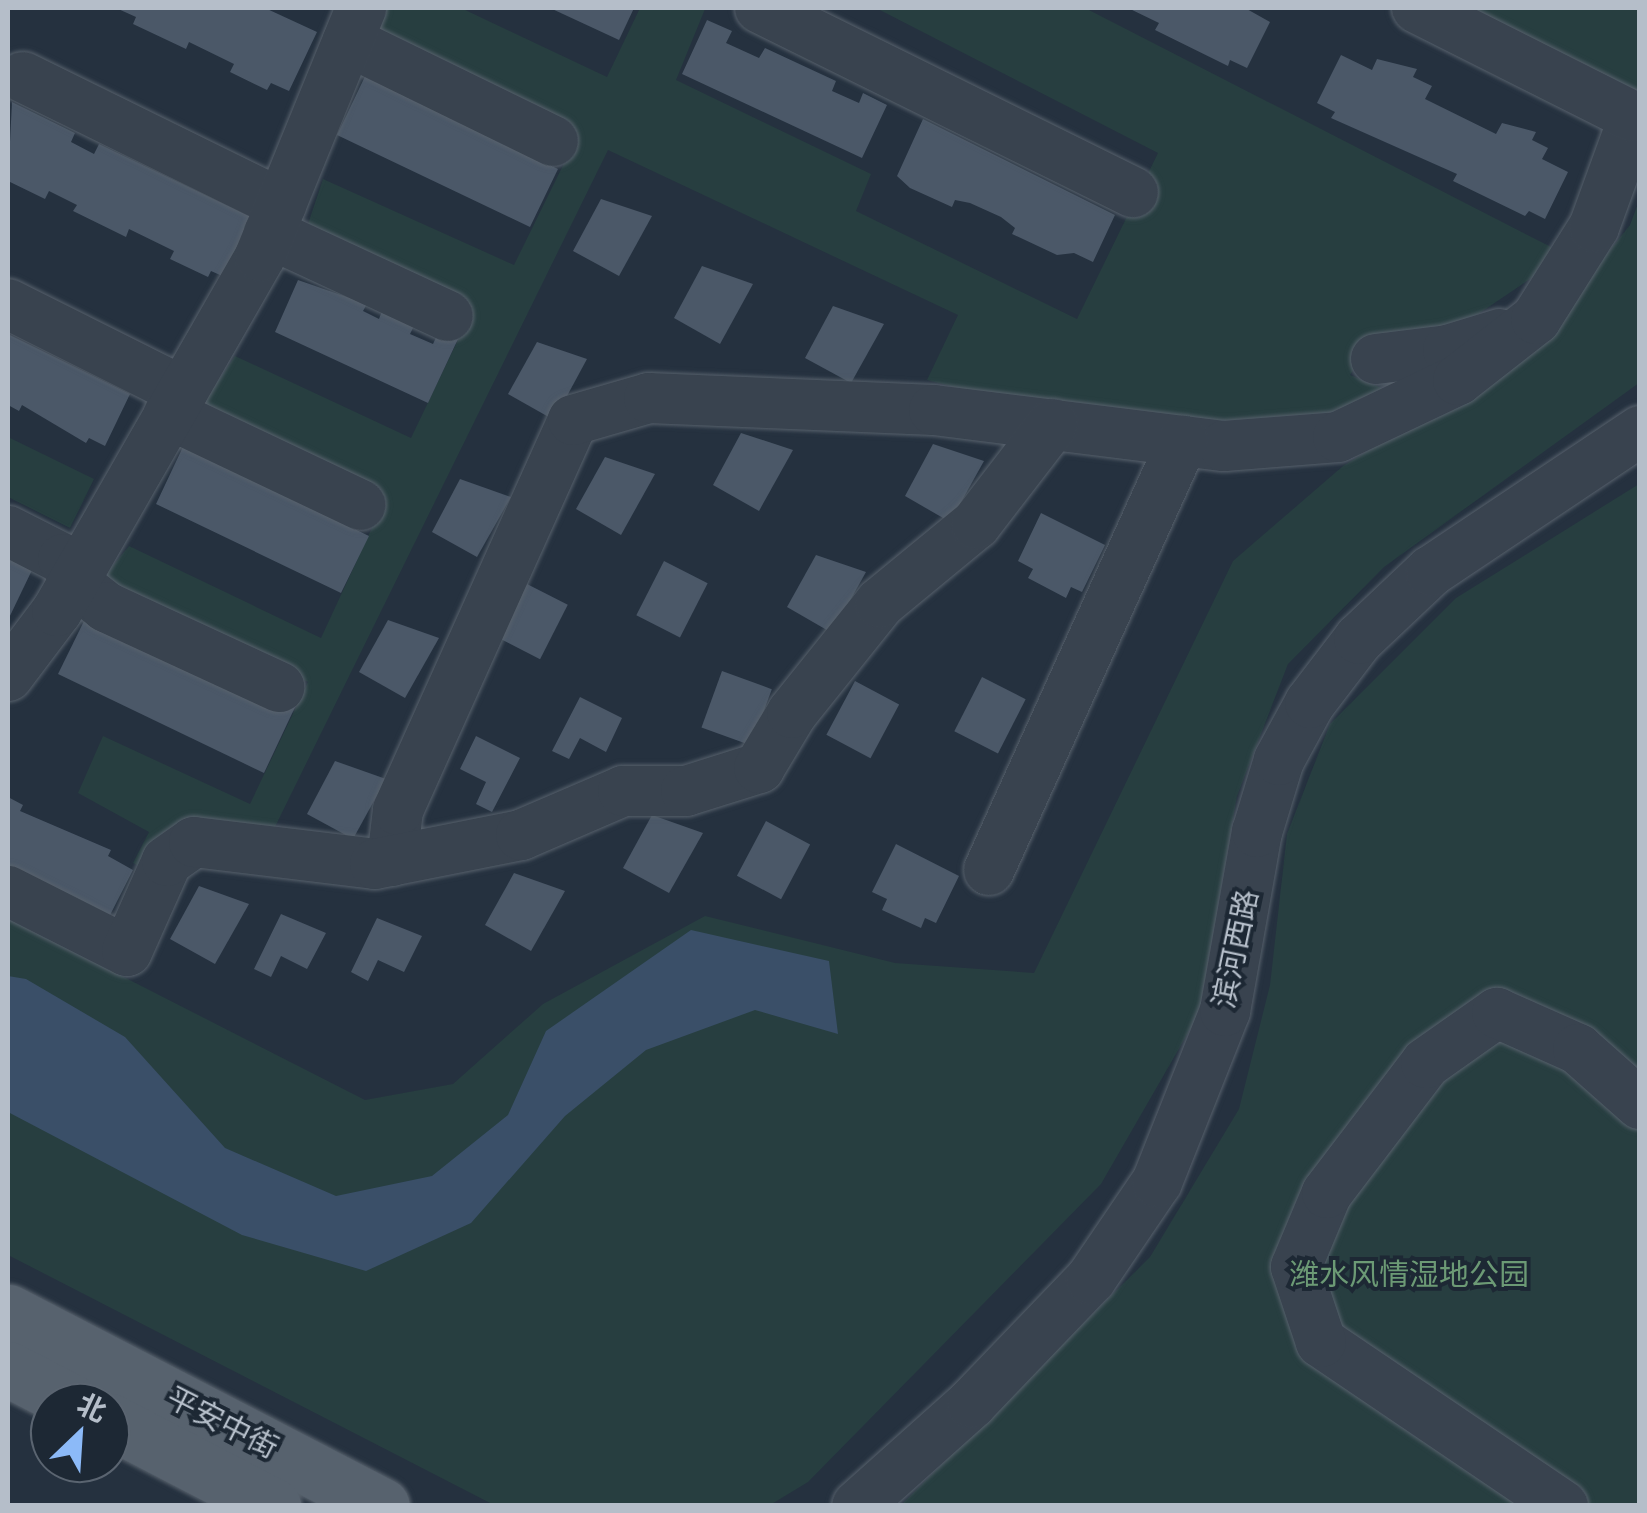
<!DOCTYPE html>
<meta charset="utf-8">
<style>
body{margin:0}
#map{position:relative;width:1647px;height:1513px;overflow:hidden;background:#25313f;font-family:"Space Grotesk","Noto Sans SC",sans-serif}
div>[style]{position:absolute}
.green>*{inset:0;background:#273e40}
.water>*{inset:0;background:#3a4f68}
.building>*{inset:0;background:#4b5868;transform-origin:0 0}
.roads{filter:drop-shadow(0 0 2px #57616c) drop-shadow(0 0 2px #57616c)}
.minor>*{height:50px;margin:-25px;padding:0 25px;transform-origin:25px;border-radius:25px;background:#39434f}
.major>*{height:55px;margin:-27.5px;padding:0 27.5px;transform-origin:27.5px;border-radius:27.5px;background:#57626e}
span{translate:-50% -50%;white-space:nowrap;text-align:center;line-height:1.15;-webkit-text-stroke:8px #1d2834;paint-order:stroke}
.street-label{font-size:30px;color:#b5bec9}
.park-label{font-size:30px;color:#6c9a75}
.frame{position:absolute;inset:0;border:10px solid #b5bec9;pointer-events:none}
.north{position:absolute;left:30px;top:1383px;width:100px;height:100px;box-sizing:border-box;background:#1d2834;border:2px solid #5a6470;border-radius:50%;rotate:25deg;font-size:28px;font-weight:700;line-height:40px;text-align:center;color:#b5bec9}
.north::after{content:'';display:block;margin:auto;width:35px;height:45px;background:#8cbaf8;clip-path:polygon(50% 0,100% 100%,50% 72%,0 100%)}
</style>
<div id="map">
<div class="green">
<i style="clip-path:polygon(385px 8px,461px 8px,607px 77px,640px 8px,705px 9px,676px 80px,871px 174px,856px 211px,1077px 319px,1158px 153px,876px 8px,1085px 8px,1553px 248px,1536px 275px,1447px 335px,1378px 333px,1350px 375px,1396px 394px,1327px 419px,1267px 429px,985px 395px,927px 380px,958px 315px,608px 150px,269px 839px,150px 871px,133px 863px,149px 832px,78px 793px,103px 736px,250px 804px,308px 682px,99px 582px,129px 546px,321px 638px,384px 502px,196px 413px,235px 356px,411px 438px,469px 317px,303px 239px,323px 179px,514px 265px,577px 137px,370px 39px)"></i>
<i style="clip-path:polygon(1456px 8px,1639px 8px,1639px 101px)"></i>
<i style="clip-path:polygon(1639px 201px,1639px 383px,1384px 567px,1288px 664px,1237px 796px,1199px 1014px,1101px 1184px,808px 1482px,770px 1505px,494px 1505px,8px 1255px,8px 918px,365px 1100px,453px 1084px,543px 1004px,705px 916px,895px 963px,1034px 973px,1233px 561px,1343px 466px,1525px 355px,1630px 225px)"></i>
<i style="clip-path:polygon(8px 437px,94px 479px,70px 528px,8px 497px)"></i>
<i style="clip-path:polygon(1639px 484px,1639px 1505px,900px 1506px,1150px 1257px,1239px 1109px,1270px 985px,1287px 834px,1330px 724px,1456px 598px)"></i>
</div>
<div class="water">
<i style="clip-path:polygon(691px 930px,829px 961px,838px 1034px,755px 1010px,646px 1050px,565px 1116px,471px 1223px,366px 1271px,242px 1235px,8px 1112px,8px 976px,26px 979px,125px 1037px,225px 1148px,336px 1196px,432px 1176px,508px 1115px,546px 1031px)"></i>
</div>
<div class="building">
<i style="clip-path:polygon(116px 8px,265px 8px,317px 32px,289px 91px,271px 83px,267px 90px,230px 72px,234px 64px,189px 42px,186px 49px,133px 24px,136px 17px)"></i>
<i style="clip-path:polygon(550px 8px,634px 8px,619px 40px)"></i>
<i style="clip-path:polygon(1128px 8px,1245px 8px,1270px 22px,1247px 68px,1230px 60px,1228px 66px,1155px 30px,1159px 23px)"></i>
<i style="clip-path:polygon(707px 20px,732px 31px,726px 43px,759px 58px,765px 48px,836px 81px,832px 91px,859px 103px,863px 93px,887px 105px,862px 158px,682px 74px)"></i>
<i style="clip-path:polygon(1341px 55px,1372px 70px,1377px 59px,1417px 69px,1413px 77px,1432px 86px,1425px 99px,1496px 134px,1502px 123px,1536px 132px,1532px 140px,1548px 148px,1542px 159px,1568px 172px,1545px 219px,1529px 211px,1525px 216px,1453px 181px,1457px 174px,1331px 118px,1335px 112px,1317px 103px)"></i>
<i style="clip-path:polygon(370px 66px,403px 95px,558px 169px,530px 227px,337px 135px)"></i>
<i style="clip-path:polygon(12px 102px,75px 133px,71px 142px,94px 154px,99px 144px,257px 220px,229px 279px,211px 271px,208px 277px,170px 259px,174px 251px,129px 229px,126px 237px,73px 211px,77px 205px,49px 191px,45px 199px,8px 181px)"></i>
<i style="clip-path:polygon(923px 119px,1115px 215px,1093px 262px,1074px 253px,1057px 255px,1012px 234px,1015px 228px,1001px 217px,970px 203px,955px 200px,952px 207px,910px 188px,897px 176px)"></i>
<i style="clip-path:polygon(601px 199px,652px 216px,619px 276px,573px 251px)"></i>
<i style="clip-path:polygon(702px 266px,753px 284px,720px 344px,674px 318px)"></i>
<i style="clip-path:polygon(298px 280px,367px 304px,363px 311px,379px 319px,382px 311px,414px 326px,410px 334px,433px 344px,439px 331px,458px 339px,428px 403px,275px 332px)"></i>
<i style="clip-path:polygon(833px 306px,884px 324px,851px 383px,805px 358px)"></i>
<i style="clip-path:polygon(8px 334px,130px 394px,105px 446px,89px 438px,86px 443px,22px 405px,19px 411px,8px 405px)"></i>
<i style="clip-path:polygon(537px 342px,587px 359px,554px 420px,508px 394px)"></i>
<i style="clip-path:polygon(741px 433px,793px 450px,759px 511px,713px 485px)"></i>
<i style="clip-path:polygon(189px 434px,210px 459px,369px 536px,341px 593px,156px 504px)"></i>
<i style="clip-path:polygon(933px 444px,984px 461px,950px 522px,905px 496px)"></i>
<i style="clip-path:polygon(605px 457px,655px 474px,621px 535px,576px 509px)"></i>
<i style="clip-path:polygon(460px 479px,511px 497px,477px 557px,432px 532px)"></i>
<i style="clip-path:polygon(1041px 513px,1105px 545px,1082px 592px,1071px 587px,1066px 598px,1028px 578px,1033px 569px,1018px 561px)"></i>
<i style="clip-path:polygon(8px 555px,33px 568px,8px 620px)"></i>
<i style="clip-path:polygon(816px 555px,866px 572px,832px 633px,787px 607px)"></i>
<i style="left:664px;top:561px;width:49px;height:61px;rotate:27deg"></i>
<i style="left:525px;top:583px;width:48px;height:61px;rotate:27deg"></i>
<i style="clip-path:polygon(85px 619px,296px 705px,264px 773px,58px 674px)"></i>
<i style="clip-path:polygon(388px 620px,439px 638px,405px 698px,359px 672px)"></i>
<i style="left:722px;top:671px;width:53px;height:60px;rotate:20deg"></i>
<i style="left:982px;top:677px;width:49px;height:61px;rotate:27deg"></i>
<i style="left:855px;top:681px;width:50px;height:61px;rotate:28deg"></i>
<i style="clip-path:polygon(580px 697px,622px 718px,606px 752px,580px 738px,569px 759px,552px 751px)"></i>
<i style="clip-path:polygon(476px 736px,520px 758px,492px 812px,476px 804px,486px 782px,460px 769px)"></i>
<i style="clip-path:polygon(335px 761px,386px 779px,353px 839px,307px 814px)"></i>
<i style="clip-path:polygon(8px 797px,23px 805px,20px 811px,111px 850px,108px 856px,133px 870px,107px 921px,8px 870px)"></i>
<i style="clip-path:polygon(652px 815px,703px 833px,669px 893px,623px 868px)"></i>
<i style="left:766px;top:821px;width:50px;height:62px;rotate:28deg"></i>
<i style="clip-path:polygon(896px 844px,959px 876px,936px 923px,925px 918px,921px 928px,882px 910px,887px 899px,872px 892px)"></i>
<i style="clip-path:polygon(514px 873px,565px 891px,531px 951px,485px 925px)"></i>
<i style="clip-path:polygon(199px 886px,249px 904px,215px 964px,170px 939px)"></i>
<i style="clip-path:polygon(281px 914px,326px 933px,307px 969px,281px 956px,271px 977px,254px 969px)"></i>
<i style="clip-path:polygon(377px 918px,422px 936px,404px 972px,378px 960px,368px 981px,351px 972px)"></i>
</div>
<div class="roads">
<div class="minor">
<i style="left:760px;top:8px;width:416px;rotate:26.3deg"></i>
<i style="left:348px;top:41px;width:228px;rotate:26deg"></i>
<i style="left:23px;top:77px;width:288px;rotate:26.2deg"></i>
<i style="left:269px;top:233px;width:197px;rotate:24.9deg"></i>
<i style="left:8px;top:304px;width:195px;rotate:26.6deg"></i>
<i style="left:1376px;top:359px;width:73px;rotate:-7.1deg"></i>
<i style="left:1448px;top:350px;width:54px;rotate:-17.1deg"></i>
<i style="left:169px;top:414px;width:212px;rotate:25.4deg"></i>
<i style="left:8px;top:531px;width:62px;rotate:27deg"></i>
<i style="left:63px;top:559px;width:35px;rotate:57deg"></i>
<i style="left:82px;top:588px;width:31px;rotate:38deg"></i>
<i style="left:106px;top:607px;width:191px;rotate:24.8deg"></i>
<i style="left:8px;top:676px;width:81px;rotate:-53deg"></i>
<i style="left:57px;top:611px;width:409px;rotate:-60.2deg"></i>
<i style="left:260px;top:256px;width:268px;rotate:-67.8deg"></i>
<i style="left:392px;top:861px;width:51px;rotate:-83.3deg"></i>
<i style="left:398px;top:810px;width:427px;rotate:-65.8deg"></i>
<i style="left:573px;top:420px;width:79px;rotate:-16.1deg"></i>
<i style="left:649px;top:398px;width:285px;rotate:2.4deg"></i>
<i style="left:934px;top:410px;width:292px;rotate:7.1deg"></i>
<i style="left:1224px;top:446px;width:114px;rotate:-4.5deg"></i>
<i style="left:1338px;top:437px;width:133px;rotate:-25.4deg"></i>
<i style="left:1458px;top:380px;width:99px;rotate:-38deg"></i>
<i style="left:1536px;top:319px;width:109px;rotate:-57.8deg"></i>
<i style="left:1594px;top:227px;width:117px;rotate:-70deg"></i>
<i style="left:1634px;top:117px;width:243px;rotate:-153.3deg"></i>
<i style="left:989px;top:870px;width:471px;rotate:-65.7deg"></i>
<i style="left:8px;top:891px;width:133px;rotate:26.8deg"></i>
<i style="left:127px;top:951px;width:98px;rotate:-66deg"></i>
<i style="left:167px;top:861px;width:33px;rotate:-35deg"></i>
<i style="left:194px;top:842px;width:182px;rotate:6.9deg"></i>
<i style="left:375px;top:864px;width:149px;rotate:-11.2deg"></i>
<i style="left:521px;top:835px;width:111px;rotate:-23.3deg"></i>
<i style="left:623px;top:791px;width:63px"></i>
<i style="left:686px;top:791px;width:77px;rotate:-17.5deg"></i>
<i style="left:759px;top:768px;width:64px;rotate:-59deg"></i>
<i style="left:792px;top:713px;width:141px;rotate:-51.3deg"></i>
<i style="left:880px;top:603px;width:124px;rotate:-39.5deg"></i>
<i style="left:976px;top:524px;width:126px;rotate:-52.4deg"></i>
<i style="left:857px;top:1506px;width:154px;rotate:-41.8deg"></i>
<i style="left:972px;top:1403px;width:172px;rotate:-46.2deg"></i>
<i style="left:1091px;top:1279px;width:117px;rotate:-55.8deg"></i>
<i style="left:1157px;top:1182px;width:184px;rotate:-68.3deg"></i>
<i style="left:1225px;top:1011px;width:182px;rotate:-79.9deg"></i>
<i style="left:1257px;top:832px;width:75px;rotate:-73deg"></i>
<i style="left:1279px;top:760px;width:65px;rotate:-61.5deg"></i>
<i style="left:1310px;top:703px;width:81px;rotate:-52.6deg"></i>
<i style="left:1359px;top:639px;width:99px;rotate:-43.4deg"></i>
<i style="left:1431px;top:571px;width:252px;rotate:-33.8deg"></i>
<i style="left:1563px;top:1506px;width:292px;rotate:-145.9deg"></i>
<i style="left:1321px;top:1342px;width:79px;rotate:-108.4deg"></i>
<i style="left:1296px;top:1267px;width:80px;rotate:-67.3deg"></i>
<i style="left:1327px;top:1193px;width:163px;rotate:-52.7deg"></i>
<i style="left:1426px;top:1063px;width:87px;rotate:-35.2deg"></i>
<i style="left:1497px;top:1013px;width:89px;rotate:24deg"></i>
<i style="left:1578px;top:1049px;width:83px;rotate:41.6deg"></i>
</div>
<div class="major">
<i style="left:8px;top:1312px;width:421px;rotate:27.4deg"></i>
<i style="left:8px;top:1369px;width:74px;rotate:27.3deg"></i>
<i style="left:110px;top:1421px;width:184px;rotate:27.5deg"></i>
</div>
</div>
<div class="street-label">
<span style="left:1236px;top:949px;rotate:-78deg">滨河西路</span>
<span style="left:222px;top:1423px;rotate:27deg">平安中街</span>
</div>
<div class="park-label">
<span style="left:1409px;top:1275px">潍水风情湿地公园</span>
</div>
<div class="frame"></div>
<div class="north">北</div>
</div>
